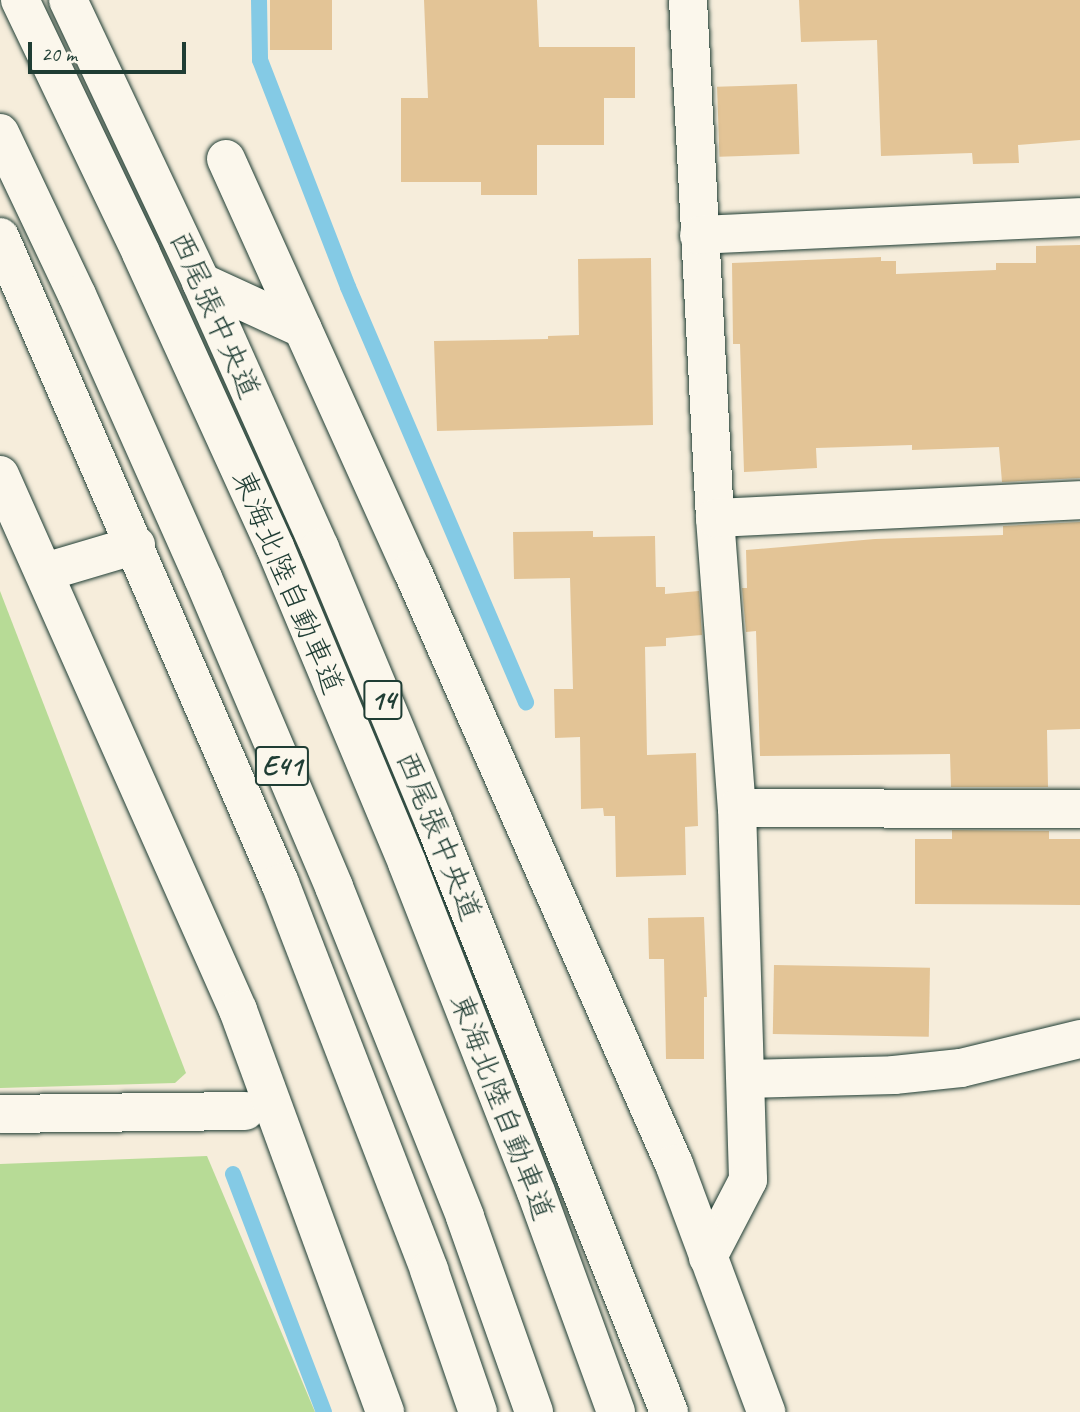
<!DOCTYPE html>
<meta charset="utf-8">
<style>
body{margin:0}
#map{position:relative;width:1080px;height:1412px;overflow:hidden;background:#f6eddb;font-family:Caveat,"Klee One",sans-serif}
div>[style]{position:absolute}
.green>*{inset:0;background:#b7db96}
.stream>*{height:16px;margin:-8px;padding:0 8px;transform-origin:8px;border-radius:8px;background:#84cae5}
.building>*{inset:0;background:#e3c496;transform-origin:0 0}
.roads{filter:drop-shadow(0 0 2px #1f3d34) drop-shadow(0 0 2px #1f3d34)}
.pedestrian>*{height:38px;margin:-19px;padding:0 19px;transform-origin:19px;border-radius:19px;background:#fbf7ec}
.minor>*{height:38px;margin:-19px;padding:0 19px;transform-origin:19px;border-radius:19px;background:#fbf7ec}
.primary>*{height:38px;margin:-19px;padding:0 19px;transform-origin:19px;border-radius:19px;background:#fbf7ec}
.motorway>*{height:38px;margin:-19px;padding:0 19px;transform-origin:19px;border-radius:19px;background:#fbf7ec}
span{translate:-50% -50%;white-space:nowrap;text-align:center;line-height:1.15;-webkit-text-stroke:6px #fbf7ec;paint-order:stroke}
.shield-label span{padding:2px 5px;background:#fbf7ec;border:2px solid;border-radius:5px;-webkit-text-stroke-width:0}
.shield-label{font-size:28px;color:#1f3d34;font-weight:700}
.street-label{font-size:30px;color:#1f3d34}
.scale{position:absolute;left:28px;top:42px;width:158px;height:32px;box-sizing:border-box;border:4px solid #1f3d34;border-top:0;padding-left:9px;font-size:21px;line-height:24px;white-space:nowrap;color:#1f3d34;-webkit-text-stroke:5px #fbf7ec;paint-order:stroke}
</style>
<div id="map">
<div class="green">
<i style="clip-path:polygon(0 591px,186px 1073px,175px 1083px,0 1088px)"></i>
<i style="clip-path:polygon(207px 1156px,315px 1412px,0 1412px,0 1164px)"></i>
</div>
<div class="stream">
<i style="left:259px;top:0;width:60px;rotate:89deg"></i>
<i style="left:260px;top:60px;width:243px;rotate:68.8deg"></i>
<i style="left:348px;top:287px;width:452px;rotate:66.8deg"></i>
<i style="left:233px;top:1174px;width:255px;rotate:69.1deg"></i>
</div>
<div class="building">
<i style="left:270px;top:0;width:62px;height:50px"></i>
<i style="clip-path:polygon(424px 0,537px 0,539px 47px,635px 47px,635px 98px,604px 98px,604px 145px,537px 145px,537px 195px,481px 195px,481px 182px,401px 182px,401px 98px,428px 98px)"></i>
<i style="clip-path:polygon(799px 0,1080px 0,1080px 140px,1018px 145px,1019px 163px,973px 164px,972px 153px,881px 156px,877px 40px,801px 42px)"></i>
<i style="left:797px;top:84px;width:70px;height:80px;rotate:88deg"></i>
<i style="clip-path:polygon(1080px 245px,1080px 478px,1002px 482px,999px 447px,912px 450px,912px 445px,816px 448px,817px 468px,744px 472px,740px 344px,733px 344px,732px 263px,881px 257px,881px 261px,896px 261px,896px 274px,996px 270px,996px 263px,1036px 263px,1036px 246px)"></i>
<i style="clip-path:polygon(651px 258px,653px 425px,437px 431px,434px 341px,548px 339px,548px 336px,579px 335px,578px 259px)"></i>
<i style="clip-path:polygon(1080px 522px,1080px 729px,1047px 730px,1048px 787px,951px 787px,950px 754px,760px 756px,756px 631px,746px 632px,742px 588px,747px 588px,746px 550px,875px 539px,1003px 535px,1003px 526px)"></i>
<i style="clip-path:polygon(593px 531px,593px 537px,655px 536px,656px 587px,665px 587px,665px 594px,699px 591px,702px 635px,666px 638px,666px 646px,645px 647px,647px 755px,696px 753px,698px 826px,685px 827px,686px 875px,616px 877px,615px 816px,604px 816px,603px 808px,581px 809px,580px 737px,555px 738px,554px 689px,573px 689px,570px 578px,514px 579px,513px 532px)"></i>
<i style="clip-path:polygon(952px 830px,1049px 831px,1049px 839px,1080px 839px,1080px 905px,915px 904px,915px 839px,952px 839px)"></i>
<i style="clip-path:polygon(704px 917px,707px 997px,704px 997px,704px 1059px,666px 1059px,664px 959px,649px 959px,648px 918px)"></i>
<i style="left:774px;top:965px;width:156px;height:69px;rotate:1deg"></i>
</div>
<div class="roads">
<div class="pedestrian">
<i style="left:746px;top:1079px;width:148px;rotate:-1.5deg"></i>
<i style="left:894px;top:1075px;width:67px;rotate:-6deg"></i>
<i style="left:961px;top:1068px;width:122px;rotate:-13.7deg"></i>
<i style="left:0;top:1114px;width:245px;rotate:-0.7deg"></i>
</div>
<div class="minor">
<i style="left:688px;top:0;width:519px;rotate:87.02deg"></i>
<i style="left:715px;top:518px;width:291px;rotate:85.7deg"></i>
<i style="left:737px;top:808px;width:372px;rotate:88.3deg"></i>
<i style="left:748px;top:1180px;width:87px;rotate:117.5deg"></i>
<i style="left:226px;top:159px;width:451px;rotate:65.7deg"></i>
<i style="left:412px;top:570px;width:649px;rotate:66.2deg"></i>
<i style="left:674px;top:1164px;width:265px;rotate:69.6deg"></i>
<i style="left:699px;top:235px;width:381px;rotate:-2.7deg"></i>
<i style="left:201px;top:282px;width:112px;rotate:24.7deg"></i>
<i style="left:0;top:475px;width:586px;rotate:66.02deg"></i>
<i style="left:238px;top:1010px;width:428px;rotate:69.9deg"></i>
<i style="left:715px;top:518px;width:365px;rotate:-2.8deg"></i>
<i style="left:45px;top:572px;width:95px;rotate:-16.5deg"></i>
<i style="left:737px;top:808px;width:343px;rotate:0.2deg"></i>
</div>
<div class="primary">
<i style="left:68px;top:0;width:312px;rotate:64.7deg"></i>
<i style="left:201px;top:282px;width:291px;rotate:65.9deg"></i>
<i style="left:320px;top:548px;width:297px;rotate:67.4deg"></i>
<i style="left:434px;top:822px;width:635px;rotate:68.28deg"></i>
<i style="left:0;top:237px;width:704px;rotate:66.57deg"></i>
<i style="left:280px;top:883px;width:415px;rotate:68.9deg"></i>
<i style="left:429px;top:1270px;width:150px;rotate:71deg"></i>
</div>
<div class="motorway">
<i style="left:20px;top:0;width:280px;rotate:64.4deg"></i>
<i style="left:141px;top:253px;width:323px;rotate:65.5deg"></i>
<i style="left:275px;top:547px;width:342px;rotate:67.3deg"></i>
<i style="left:407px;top:863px;width:353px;rotate:68.6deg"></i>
<i style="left:536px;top:1192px;width:234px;rotate:70deg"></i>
<i style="left:0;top:133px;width:179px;rotate:64.6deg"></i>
<i style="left:77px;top:295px;width:310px;rotate:66deg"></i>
<i style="left:203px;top:578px;width:336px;rotate:67deg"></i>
<i style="left:334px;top:887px;width:355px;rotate:68.3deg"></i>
<i style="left:465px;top:1217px;width:207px;rotate:70.5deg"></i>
</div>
</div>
<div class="shield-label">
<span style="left:383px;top:700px">14</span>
<span style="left:282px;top:766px">E41</span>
</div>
<div class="street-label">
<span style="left:215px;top:315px;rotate:66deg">西尾張中央道</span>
<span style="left:288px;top:582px;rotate:67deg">東海北陸自動車道</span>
<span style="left:439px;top:836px;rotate:68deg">西尾張中央道</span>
<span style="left:502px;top:1107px;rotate:69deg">東海北陸自動車道</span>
</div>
<div class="scale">20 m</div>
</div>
